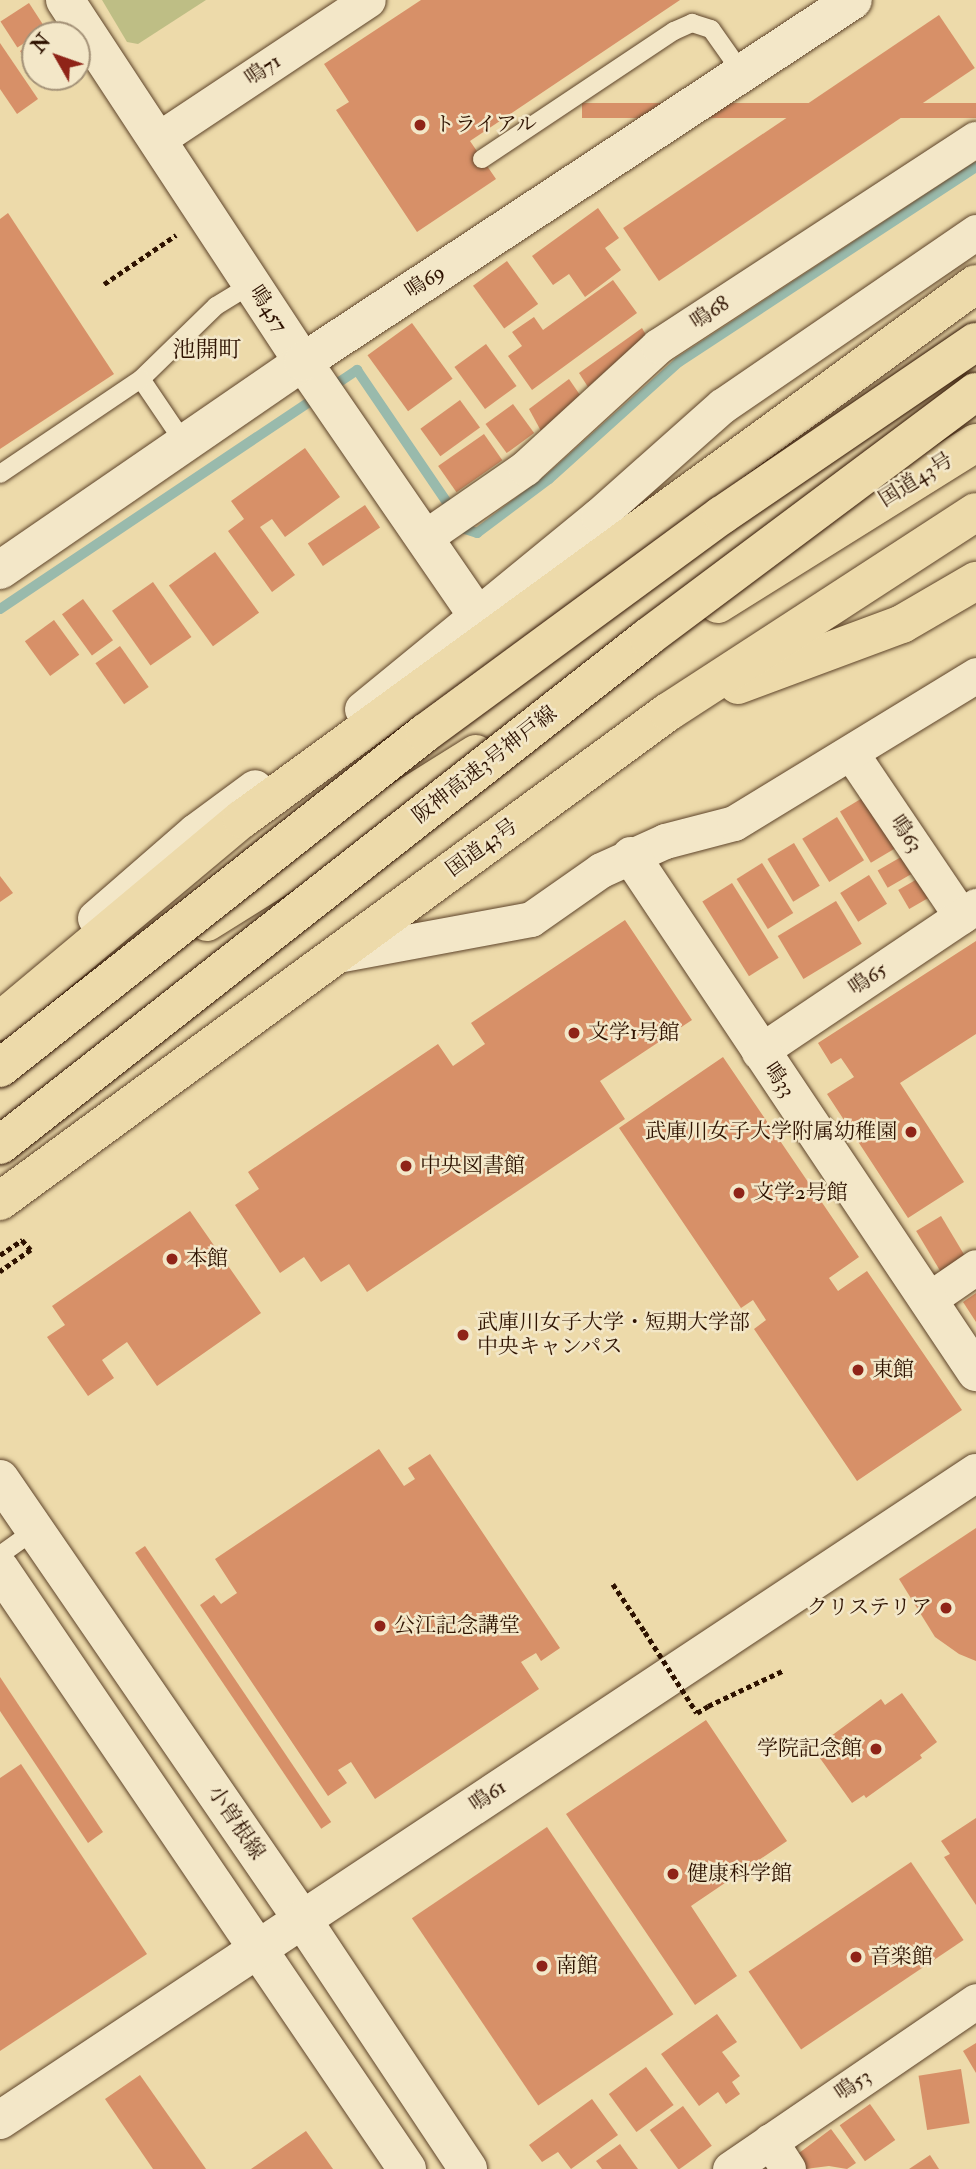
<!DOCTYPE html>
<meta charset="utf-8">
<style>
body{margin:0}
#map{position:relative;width:976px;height:2169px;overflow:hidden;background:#eddaaa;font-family:"IM FELL Double Pica","Noto Serif JP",serif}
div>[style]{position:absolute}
.green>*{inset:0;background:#bebe85}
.stream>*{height:10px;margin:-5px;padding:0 5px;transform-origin:5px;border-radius:5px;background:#99baac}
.building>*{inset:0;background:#d79068;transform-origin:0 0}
.path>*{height:4.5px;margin-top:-2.25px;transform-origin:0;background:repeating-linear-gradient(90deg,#2e1200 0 5px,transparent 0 8.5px)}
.roads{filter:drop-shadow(0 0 2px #5e442a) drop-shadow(0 0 2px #5e442a)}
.lane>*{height:18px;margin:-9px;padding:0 9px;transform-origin:9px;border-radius:9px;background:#f3e7c8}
.street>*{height:35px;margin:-17.5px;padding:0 17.5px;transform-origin:17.5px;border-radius:17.5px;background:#f3e7c8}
.secondary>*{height:38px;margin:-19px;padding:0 19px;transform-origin:19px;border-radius:19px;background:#f3e7c8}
.highway>*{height:38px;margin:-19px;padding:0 19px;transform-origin:19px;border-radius:19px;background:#eddaaa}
.path-bridge>*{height:4.5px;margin-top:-2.25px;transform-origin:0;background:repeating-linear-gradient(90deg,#2e1200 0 5px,transparent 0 8.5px)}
.bridges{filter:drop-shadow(0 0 2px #2e1200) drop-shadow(0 0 2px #2e1200)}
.highway-bridge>*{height:38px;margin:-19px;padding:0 19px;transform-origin:19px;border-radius:19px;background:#eddaaa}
.dots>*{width:19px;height:19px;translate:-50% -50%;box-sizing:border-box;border:4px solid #f3e7c8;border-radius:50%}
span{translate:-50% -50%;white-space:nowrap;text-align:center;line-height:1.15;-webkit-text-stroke:5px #f3e7c8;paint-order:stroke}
.street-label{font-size:21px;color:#2e1200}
.poi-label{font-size:21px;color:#2e1200}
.left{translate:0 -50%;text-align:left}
.right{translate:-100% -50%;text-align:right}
.neighbourhood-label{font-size:23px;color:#2e1200}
.north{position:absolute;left:21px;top:21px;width:70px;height:70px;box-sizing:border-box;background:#f3e7c8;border:2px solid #a49278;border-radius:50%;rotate:310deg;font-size:19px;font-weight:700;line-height:28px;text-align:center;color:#2e1200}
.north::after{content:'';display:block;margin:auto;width:24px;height:32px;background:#8f2418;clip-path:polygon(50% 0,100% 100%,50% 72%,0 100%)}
</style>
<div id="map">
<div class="green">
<i style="clip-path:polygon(102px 0,206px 0,138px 44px,127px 42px)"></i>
</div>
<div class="stream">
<i style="left:0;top:609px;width:430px;rotate:-33.8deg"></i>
<i style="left:357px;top:370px;width:192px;rotate:55.8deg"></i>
<i style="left:465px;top:529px;width:13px;rotate:18deg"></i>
<i style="left:477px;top:533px;width:90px;rotate:-36.9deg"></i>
<i style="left:549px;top:479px;width:175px;rotate:-42deg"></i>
<i style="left:679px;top:362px;width:355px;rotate:-33.3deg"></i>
</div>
<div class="building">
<i style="clip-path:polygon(421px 0,680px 0,470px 141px,496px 179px,417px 232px,336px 110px,349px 102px,324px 64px)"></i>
<i style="left:29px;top:3px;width:31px;height:34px;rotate:57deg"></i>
<i style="left:939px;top:15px;width:64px;height:381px;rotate:56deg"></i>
<i style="clip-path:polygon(35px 41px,35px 73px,20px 51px)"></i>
<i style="clip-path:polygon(0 43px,38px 99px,17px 114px,0 89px)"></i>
<i style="clip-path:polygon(38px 77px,61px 77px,45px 88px)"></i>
<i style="left:976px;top:103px;width:15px;height:394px;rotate:90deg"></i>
<i style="clip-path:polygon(598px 208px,619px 238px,605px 248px,621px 270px,585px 297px,569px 274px,553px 285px,532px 256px)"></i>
<i style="clip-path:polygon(8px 213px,114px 374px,0 449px,0 219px)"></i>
<i style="left:507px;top:261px;width:53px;height:42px;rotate:54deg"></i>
<i style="clip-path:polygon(613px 280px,637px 313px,532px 390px,508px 356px,522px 346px,512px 332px,534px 317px,543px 330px)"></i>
<i style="left:412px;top:323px;width:69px;height:55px;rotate:54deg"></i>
<i style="clip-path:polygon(642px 328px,646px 335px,588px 387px,579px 373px)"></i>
<i style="left:486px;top:344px;width:52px;height:39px;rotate:54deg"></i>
<i style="clip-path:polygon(569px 379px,580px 395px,541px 431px,529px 409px)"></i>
<i style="left:460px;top:400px;width:34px;height:49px;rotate:54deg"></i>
<i style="left:513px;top:404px;width:36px;height:34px;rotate:54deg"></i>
<i style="left:484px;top:434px;width:32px;height:56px;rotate:55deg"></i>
<i style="clip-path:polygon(305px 448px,340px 497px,285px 537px,272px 519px,260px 527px,295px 575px,272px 592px,228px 531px,244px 519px,231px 501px)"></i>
<i style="left:365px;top:505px;width:27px;height:69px;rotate:56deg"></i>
<i style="left:215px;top:552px;width:75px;height:57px;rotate:54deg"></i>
<i style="left:153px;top:582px;width:67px;height:50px;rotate:55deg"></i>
<i style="left:83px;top:599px;width:51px;height:26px;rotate:54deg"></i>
<i style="left:54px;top:620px;width:43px;height:36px;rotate:54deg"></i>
<i style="left:120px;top:646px;width:50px;height:30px;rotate:55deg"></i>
<i style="left:864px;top:797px;width:60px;height:28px;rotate:59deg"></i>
<i style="left:837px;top:817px;width:51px;height:41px;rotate:58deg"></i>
<i style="left:794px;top:843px;width:50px;height:31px;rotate:59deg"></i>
<i style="left:901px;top:857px;width:20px;height:27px;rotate:60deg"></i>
<i style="left:762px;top:863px;width:59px;height:30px;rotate:58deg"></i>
<i style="left:869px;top:875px;width:34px;height:34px;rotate:58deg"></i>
<i style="clip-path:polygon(0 876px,13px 893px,0 902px)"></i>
<i style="left:919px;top:878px;width:22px;height:24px;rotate:60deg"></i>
<i style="left:732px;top:883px;width:88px;height:35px;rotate:58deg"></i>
<i style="left:836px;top:901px;width:50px;height:68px;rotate:59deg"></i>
<i style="clip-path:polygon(625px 920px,692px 1020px,600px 1081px,625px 1119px,367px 1292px,349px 1264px,321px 1282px,304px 1257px,280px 1273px,235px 1205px,259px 1189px,248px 1172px,438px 1044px,453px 1066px,485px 1044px,471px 1023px)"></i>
<i style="clip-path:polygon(976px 941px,976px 1034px,900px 1083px,964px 1182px,908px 1218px,827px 1094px,854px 1077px,841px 1058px,831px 1064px,818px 1043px)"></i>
<i style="clip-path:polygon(723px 1057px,859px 1257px,829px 1278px,838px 1291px,867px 1271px,962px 1410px,857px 1481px,754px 1329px,766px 1320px,753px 1300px,741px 1308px,619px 1128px)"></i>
<i style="clip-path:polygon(190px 1211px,261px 1313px,157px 1386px,127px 1342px,102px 1360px,114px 1378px,88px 1396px,47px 1337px,65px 1325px,52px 1306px)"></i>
<i style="left:941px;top:1216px;width:48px;height:29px;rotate:59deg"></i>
<i style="clip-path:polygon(976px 1293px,976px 1322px,963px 1302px)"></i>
<i style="clip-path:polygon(379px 1449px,404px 1486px,415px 1479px,408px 1468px,430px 1454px,560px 1648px,541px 1661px,536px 1653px,521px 1662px,539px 1689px,375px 1799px,351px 1762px,338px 1770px,347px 1783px,328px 1796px,200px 1605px,214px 1595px,221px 1604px,237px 1593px,215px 1559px)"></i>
<i style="clip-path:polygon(976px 1528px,976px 1661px,959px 1654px,935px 1637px,899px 1579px)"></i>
<i style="left:145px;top:1546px;width:333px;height:12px;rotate:56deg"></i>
<i style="clip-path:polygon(0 1677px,103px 1832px,88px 1843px,0 1711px)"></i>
<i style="clip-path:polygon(902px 1693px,937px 1742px,920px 1755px,922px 1758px,866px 1798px,864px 1795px,852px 1803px,817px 1754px,831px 1744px,827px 1739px,881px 1699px,885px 1705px)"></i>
<i style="clip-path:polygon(706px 1720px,787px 1841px,691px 1906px,737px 1976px,695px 2005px,566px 1814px)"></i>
<i style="clip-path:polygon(21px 1764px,147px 1954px,0 2051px,0 1778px)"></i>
<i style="clip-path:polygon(976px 1818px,976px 1905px,944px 1857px,950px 1854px,941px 1841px)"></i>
<i style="left:547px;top:1827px;width:226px;height:163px;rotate:56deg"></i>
<i style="left:911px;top:1862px;width:94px;height:196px;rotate:56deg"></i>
<i style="clip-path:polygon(717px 2014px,737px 2042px,722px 2052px,740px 2076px,732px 2082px,740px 2094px,726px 2104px,718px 2092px,699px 2106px,661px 2054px)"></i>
<i style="clip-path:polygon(976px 2043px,976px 2073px,963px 2051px)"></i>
<i style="left:646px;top:2067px;width:47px;height:46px;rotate:54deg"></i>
<i style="left:961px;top:2069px;width:55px;height:43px;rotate:81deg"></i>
<i style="clip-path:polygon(140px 2075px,206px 2169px,153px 2169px,105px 2099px)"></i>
<i style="clip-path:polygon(592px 2099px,618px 2135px,571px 2169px,558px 2152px,542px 2162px,529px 2145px)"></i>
<i style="left:870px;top:2104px;width:44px;height:37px;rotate:55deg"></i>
<i style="left:683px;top:2106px;width:49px;height:41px;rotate:54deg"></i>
<i style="clip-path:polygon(831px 2129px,856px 2163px,847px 2169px,829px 2166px,805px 2169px,795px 2156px)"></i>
<i style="clip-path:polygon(306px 2131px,333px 2169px,251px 2169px)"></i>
<i style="clip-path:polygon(620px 2144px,638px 2169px,602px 2169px,596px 2161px)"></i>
<i style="clip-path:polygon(930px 2155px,939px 2169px,909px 2169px)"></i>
</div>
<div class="path">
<i style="left:104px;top:284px;width:87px;rotate:-34.2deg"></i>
<i style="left:0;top:1255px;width:27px;rotate:-34deg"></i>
<i style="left:22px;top:1240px;width:13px;rotate:48deg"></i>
<i style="left:31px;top:1250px;width:38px;rotate:145deg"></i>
<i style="left:613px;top:1584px;width:58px;rotate:56.3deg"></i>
<i style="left:708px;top:1706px;width:82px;rotate:-25.3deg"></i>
</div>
<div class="roads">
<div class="lane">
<i style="left:482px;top:159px;width:231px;rotate:-33.7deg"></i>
<i style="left:674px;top:31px;width:20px;rotate:-24deg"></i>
<i style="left:692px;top:23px;width:20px;rotate:18deg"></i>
<i style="left:711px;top:29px;width:54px;rotate:54.8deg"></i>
<i style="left:185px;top:444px;width:78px;rotate:-124.1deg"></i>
<i style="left:141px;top:379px;width:105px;rotate:-44.2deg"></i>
<i style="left:216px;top:306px;width:42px;rotate:-31.4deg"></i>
<i style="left:0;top:474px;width:170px;rotate:-34deg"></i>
<i style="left:0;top:1555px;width:43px;rotate:-35.5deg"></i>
</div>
<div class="street">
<i style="left:157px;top:140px;width:253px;rotate:-33.6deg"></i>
<i style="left:424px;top:538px;width:123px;rotate:-34.7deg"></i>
<i style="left:525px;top:468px;width:180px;rotate:-42.5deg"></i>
<i style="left:658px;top:346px;width:379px;rotate:-33.1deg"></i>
<i style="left:362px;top:709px;width:305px;rotate:-39.3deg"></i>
<i style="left:598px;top:516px;width:166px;rotate:-41.6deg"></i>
<i style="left:722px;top:406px;width:308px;rotate:-34.4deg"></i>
<i style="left:851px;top:753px;width:197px;rotate:56deg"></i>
<i style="left:95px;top:918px;width:133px;rotate:-41deg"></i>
<i style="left:195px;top:831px;width:74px;rotate:-36.3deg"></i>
<i style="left:337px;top:955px;width:197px;rotate:-10.5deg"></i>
<i style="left:531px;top:919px;width:85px;rotate:-35deg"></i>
<i style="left:601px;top:870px;width:70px;rotate:-24.4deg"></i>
<i style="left:665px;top:841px;width:71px;rotate:-14.6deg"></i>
<i style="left:734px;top:823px;width:284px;rotate:-31.4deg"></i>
<i style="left:759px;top:1052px;width:262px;rotate:-33.9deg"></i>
<i style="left:928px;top:1300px;width:58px;rotate:-34.5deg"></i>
<i style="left:770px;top:2141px;width:33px;rotate:57deg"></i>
<i style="left:730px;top:2169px;width:298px;rotate:-34.3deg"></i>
</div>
<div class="secondary">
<i style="left:65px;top:0;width:433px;rotate:56.7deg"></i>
<i style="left:303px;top:362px;width:307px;rotate:55.5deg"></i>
<i style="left:0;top:570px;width:368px;rotate:-34.5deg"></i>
<i style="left:303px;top:362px;width:658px;rotate:-33.35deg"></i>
<i style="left:631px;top:856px;width:621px;rotate:56.23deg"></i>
<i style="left:0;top:1479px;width:534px;rotate:55.54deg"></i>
<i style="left:302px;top:1919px;width:300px;rotate:56.4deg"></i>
<i style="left:0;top:1569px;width:725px;rotate:55.85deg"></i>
<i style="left:0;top:2120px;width:1171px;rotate:-33.54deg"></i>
</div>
<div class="highway">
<i style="left:718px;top:604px;width:304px;rotate:-32deg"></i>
<i style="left:738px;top:685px;width:175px;rotate:-20.4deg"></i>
<i style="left:902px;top:624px;width:86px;rotate:-30.2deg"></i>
<i style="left:207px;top:922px;width:317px;rotate:-32deg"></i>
<i style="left:0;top:1021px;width:315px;rotate:-39.9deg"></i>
<i style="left:242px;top:819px;width:908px;rotate:-36.09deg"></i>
<i style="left:0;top:1201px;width:828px;rotate:-36.21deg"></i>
<i style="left:668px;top:712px;width:367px;rotate:-33deg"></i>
</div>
</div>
<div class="path-bridge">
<i style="left:645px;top:1632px;width:96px;rotate:57.3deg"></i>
<i style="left:697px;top:1713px;width:13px;rotate:-32deg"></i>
</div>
<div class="bridges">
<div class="highway-bridge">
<i style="left:0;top:1068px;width:541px;rotate:-38.25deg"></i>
<i style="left:425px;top:733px;width:368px;rotate:-36.3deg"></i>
<i style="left:722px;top:515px;width:307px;rotate:-34.3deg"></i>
<i style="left:0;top:1145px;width:823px;rotate:-38.09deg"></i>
<i style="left:648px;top:637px;width:409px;rotate:-36.8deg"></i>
</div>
</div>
<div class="dots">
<i style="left:420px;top:125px;background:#8f2418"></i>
<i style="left:574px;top:1033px;background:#8f2418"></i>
<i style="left:911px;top:1132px;background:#8f2418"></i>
<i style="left:406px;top:1166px;background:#8f2418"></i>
<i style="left:739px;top:1193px;background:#8f2418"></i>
<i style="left:172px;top:1259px;background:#8f2418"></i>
<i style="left:463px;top:1335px;background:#8f2418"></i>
<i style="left:858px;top:1370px;background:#8f2418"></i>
<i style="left:946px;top:1608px;background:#8f2418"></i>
<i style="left:380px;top:1626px;background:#8f2418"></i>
<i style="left:876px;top:1749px;background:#8f2418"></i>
<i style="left:673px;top:1874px;background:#8f2418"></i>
<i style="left:856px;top:1957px;background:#8f2418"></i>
<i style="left:542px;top:1966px;background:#8f2418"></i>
</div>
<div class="street-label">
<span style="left:263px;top:70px;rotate:-34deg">鳴71</span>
<span style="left:425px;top:282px;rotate:-33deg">鳴69</span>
<span style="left:268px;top:309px;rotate:57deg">鳴457</span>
<span style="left:710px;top:313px;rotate:-33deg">鳴68</span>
<span style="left:916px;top:480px;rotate:-32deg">国道43号</span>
<span style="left:485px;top:765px;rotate:-38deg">阪神高速3号神戸線</span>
<span style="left:906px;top:834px;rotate:56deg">鳴63</span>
<span style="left:482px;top:848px;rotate:-36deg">国道43号</span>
<span style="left:868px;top:979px;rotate:-34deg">鳴65</span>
<span style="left:779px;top:1080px;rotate:56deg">鳴33</span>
<span style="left:488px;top:1796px;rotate:-34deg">鳴61</span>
<span style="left:236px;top:1823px;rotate:56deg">小曽根線</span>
<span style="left:853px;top:2085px;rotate:-34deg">鳴53</span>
</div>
<div class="poi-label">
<span class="left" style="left:434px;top:125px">トライアル</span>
<span class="left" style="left:588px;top:1033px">文学1号館</span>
<span class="right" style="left:897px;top:1132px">武庫川女子大学附属幼稚園</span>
<span class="left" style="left:420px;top:1166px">中央図書館</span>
<span class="left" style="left:753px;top:1193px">文学2号館</span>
<span class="left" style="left:186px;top:1259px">本館</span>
<span class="left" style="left:477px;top:1335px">武庫川女子大学・短期大学部<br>中央キャンパス</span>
<span class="left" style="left:872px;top:1370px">東館</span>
<span class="right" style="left:932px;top:1608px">クリステリア</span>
<span class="left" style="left:394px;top:1626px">公江記念講堂</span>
<span class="right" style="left:862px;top:1749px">学院記念館</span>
<span class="left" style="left:687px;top:1874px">健康科学館</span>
<span class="left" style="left:870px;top:1957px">音楽館</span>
<span class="left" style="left:556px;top:1966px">南館</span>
</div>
<div class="neighbourhood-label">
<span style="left:207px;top:350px">池開町</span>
</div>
<div class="north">N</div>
</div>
